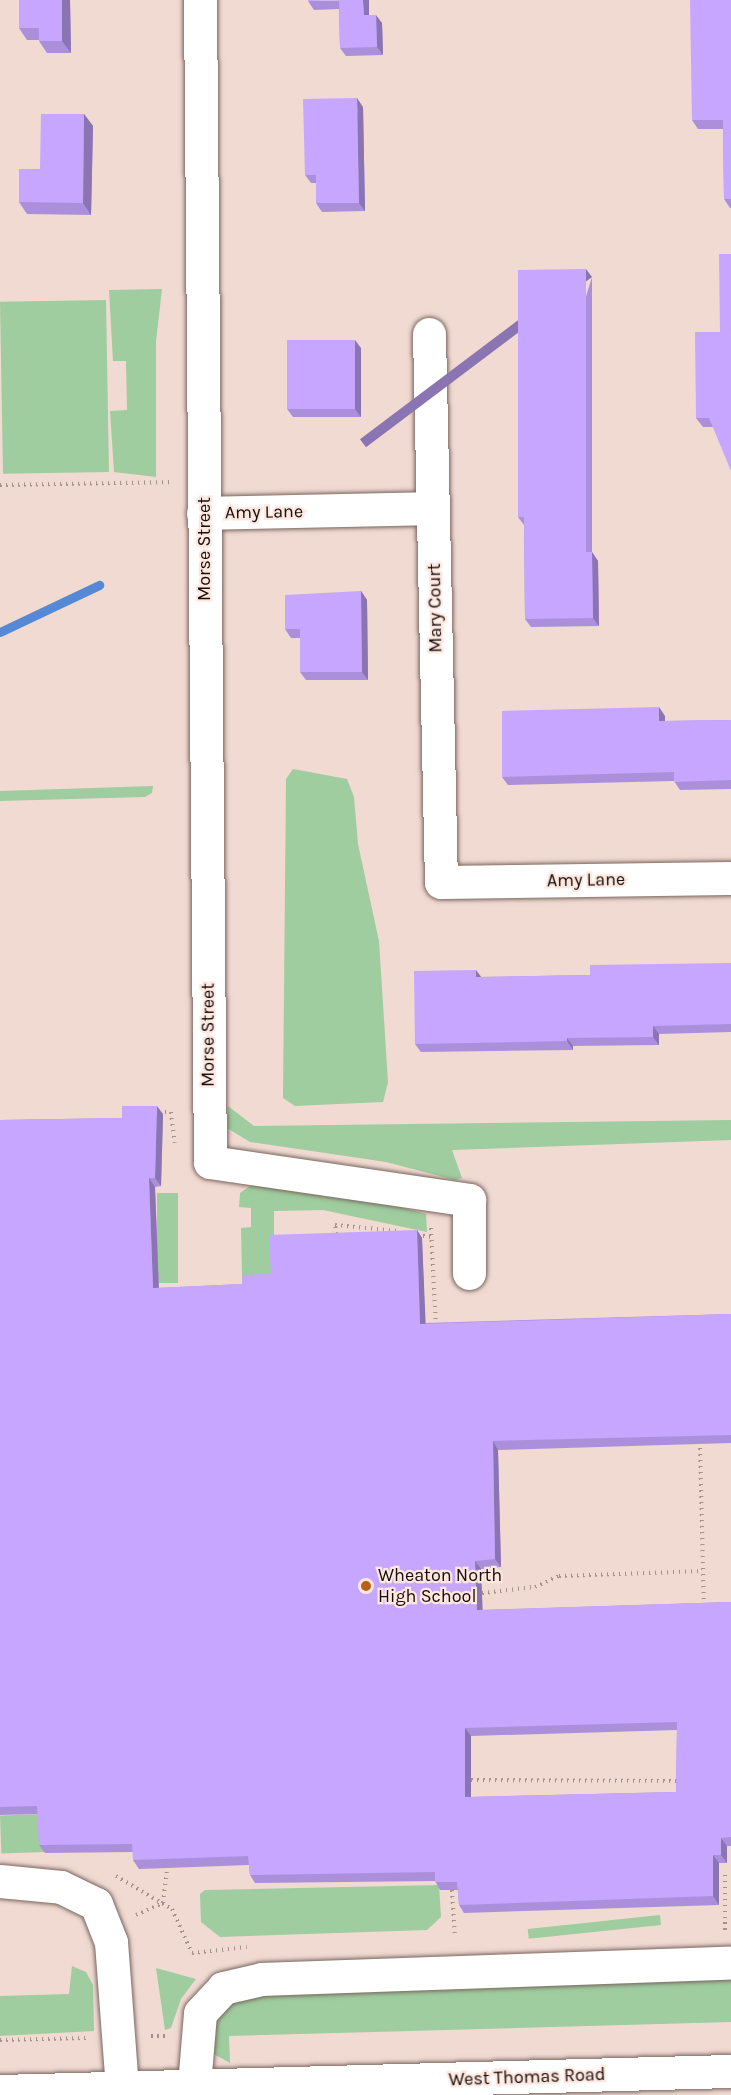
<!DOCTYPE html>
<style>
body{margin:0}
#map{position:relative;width:731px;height:2095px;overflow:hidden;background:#f0dad2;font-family:Karla,sans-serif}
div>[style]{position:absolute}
.green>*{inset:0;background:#9fcd9f;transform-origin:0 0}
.stream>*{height:9px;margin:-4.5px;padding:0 4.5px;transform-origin:4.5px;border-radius:4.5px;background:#5689d5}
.path>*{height:4px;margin-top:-2px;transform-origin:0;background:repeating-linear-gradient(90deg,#a4938d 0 1.5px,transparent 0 6px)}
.roads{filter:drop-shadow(0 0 2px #7a665f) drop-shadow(0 0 2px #7a665f)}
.minor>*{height:33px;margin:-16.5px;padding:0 16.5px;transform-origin:16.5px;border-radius:16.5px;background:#fff}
.wall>*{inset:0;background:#ab8fdb}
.shaded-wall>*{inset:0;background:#8b74b2;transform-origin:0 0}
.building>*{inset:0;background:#c7a6ff;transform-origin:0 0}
.dots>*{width:16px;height:16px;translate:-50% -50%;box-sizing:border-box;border:3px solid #fee7df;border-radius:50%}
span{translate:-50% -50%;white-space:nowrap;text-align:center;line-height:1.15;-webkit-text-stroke:4.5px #fee7df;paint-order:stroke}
.street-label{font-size:18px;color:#130c09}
.poi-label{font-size:18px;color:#130c09}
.left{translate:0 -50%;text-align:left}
</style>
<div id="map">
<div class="green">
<i style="clip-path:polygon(162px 289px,156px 341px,156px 477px,114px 472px,110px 411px,127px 410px,126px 361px,113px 361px,109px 290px)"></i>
<i style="left:106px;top:300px;width:172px;height:106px;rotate:89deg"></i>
<i style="clip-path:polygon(293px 769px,347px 779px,354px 797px,358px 844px,379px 941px,388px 1082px,383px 1102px,295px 1106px,283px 1098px,286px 779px)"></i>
<i style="clip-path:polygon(153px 786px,152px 793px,145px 797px,0 801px,0 791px)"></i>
<i style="clip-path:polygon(228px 1106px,254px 1126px,731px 1120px,731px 1140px,452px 1150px,462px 1178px,455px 1180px,386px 1162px,250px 1142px,227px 1128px)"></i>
<i style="clip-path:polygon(253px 1184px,378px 1201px,426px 1214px,427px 1232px,323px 1210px,274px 1211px,274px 1276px,242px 1275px,241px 1228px,251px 1227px,251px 1208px,239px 1207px,240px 1193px)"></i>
<i style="left:157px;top:1193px;width:21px;height:90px"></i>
<i style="left:43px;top:1814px;width:38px;height:43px;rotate:88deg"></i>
<i style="clip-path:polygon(439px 1885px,441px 1917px,427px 1930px,220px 1937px,201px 1922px,200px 1894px,205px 1890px)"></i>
<i style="left:660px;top:1915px;width:10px;height:133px;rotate:84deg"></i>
<i style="clip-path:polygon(72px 1966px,86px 1972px,93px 1985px,94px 2031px,0 2036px,0 1996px,69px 1994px)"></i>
<i style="clip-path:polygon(156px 1968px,196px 1979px,181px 1999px,171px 2028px,165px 2030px)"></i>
<i style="clip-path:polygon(731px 1974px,731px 2022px,229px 2036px,230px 2063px,210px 2052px,210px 2028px,234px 1995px)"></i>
</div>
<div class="stream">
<i style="left:0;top:632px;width:110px;rotate:-25.4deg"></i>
</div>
<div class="path">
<i style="left:0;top:485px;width:173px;rotate:-1deg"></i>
<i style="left:159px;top:1112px;width:12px"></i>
<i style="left:171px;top:1112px;width:31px;rotate:83deg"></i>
<i style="left:431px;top:1228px;width:99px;rotate:87.1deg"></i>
<i style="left:336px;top:1234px;width:9px;rotate:-96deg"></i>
<i style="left:335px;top:1225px;width:63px;rotate:5.4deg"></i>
<i style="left:417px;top:1235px;width:14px;rotate:8deg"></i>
<i style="left:700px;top:1442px;width:165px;rotate:88.6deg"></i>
<i style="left:482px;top:1593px;width:53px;rotate:-6.5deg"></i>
<i style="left:535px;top:1587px;width:26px;rotate:-25deg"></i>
<i style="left:559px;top:1576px;width:144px;rotate:-2deg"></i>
<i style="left:471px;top:1780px;width:209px;rotate:0.3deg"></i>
<i style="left:116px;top:1876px;width:65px;rotate:30.5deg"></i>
<i style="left:172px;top:1909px;width:48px;rotate:65.6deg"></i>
<i style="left:192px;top:1953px;width:55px;rotate:-6.2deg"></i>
<i style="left:452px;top:1890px;width:47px;rotate:86.3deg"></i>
<i style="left:136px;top:1915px;width:30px;rotate:-24deg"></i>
<i style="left:163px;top:1903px;width:35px;rotate:-83deg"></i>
<i style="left:725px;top:1930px;width:60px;rotate:-90deg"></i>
<i style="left:151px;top:2036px;width:14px"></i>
<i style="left:0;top:2040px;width:86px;rotate:-1.3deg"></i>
</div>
<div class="roads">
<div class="minor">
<i style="left:200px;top:0;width:1162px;rotate:89.51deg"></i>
<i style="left:210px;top:1162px;width:262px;rotate:8.3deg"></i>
<i style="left:469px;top:1200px;width:73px;rotate:90deg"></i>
<i style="left:429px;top:334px;width:548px;rotate:88.75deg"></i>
<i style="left:441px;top:882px;width:290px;rotate:-0.8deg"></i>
<i style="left:203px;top:513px;width:230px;rotate:-1.2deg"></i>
<i style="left:0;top:1881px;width:61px;rotate:5.6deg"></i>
<i style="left:61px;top:1887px;width:39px;rotate:26deg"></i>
<i style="left:96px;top:1904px;width:41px;rotate:68.5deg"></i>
<i style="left:111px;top:1942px;width:146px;rotate:85.7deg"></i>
<i style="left:194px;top:2085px;width:72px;rotate:-85.2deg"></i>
<i style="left:200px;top:2013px;width:34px;rotate:-47deg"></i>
<i style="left:223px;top:1988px;width:40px;rotate:-13deg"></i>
<i style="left:262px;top:1979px;width:469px;rotate:-2deg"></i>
<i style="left:0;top:2091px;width:731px;rotate:-1.57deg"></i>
</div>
</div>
<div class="wall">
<i style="clip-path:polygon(70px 0,71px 53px,47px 53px,39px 41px,39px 40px,27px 40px,19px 28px)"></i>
<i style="clip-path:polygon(369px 0,369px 15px,382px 23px,383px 55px,346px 56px,340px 48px,339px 9px,314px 10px,308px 1px)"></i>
<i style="clip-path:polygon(731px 0,731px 208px,730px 208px,724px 199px,723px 129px,698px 129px,692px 120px)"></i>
<i style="clip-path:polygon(363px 107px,365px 211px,322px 212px,316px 203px,316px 183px,311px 183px,305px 175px)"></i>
<i style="clip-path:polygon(84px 114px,93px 126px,91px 215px,27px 214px,19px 202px,40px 169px)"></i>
<i style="clip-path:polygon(592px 277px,592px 552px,598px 561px,599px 626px,531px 627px,525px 619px,524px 525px,518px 517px)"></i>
<i style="clip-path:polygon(720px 332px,713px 427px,703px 427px,696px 418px)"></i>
<i style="clip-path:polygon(361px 348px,361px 417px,293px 417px,287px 409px)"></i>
<i style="clip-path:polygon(361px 591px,367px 600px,368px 680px,306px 680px,300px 672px,300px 638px,291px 638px,285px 629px)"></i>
<i style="clip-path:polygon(665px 716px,665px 721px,731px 720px,731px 789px,680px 790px,674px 781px,508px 785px,502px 777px)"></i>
<i style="clip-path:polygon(731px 963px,731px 1032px,659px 1034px,659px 1045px,573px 1046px,573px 1050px,421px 1052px,415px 1044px,481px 977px,590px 975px)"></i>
<i style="clip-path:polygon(evenodd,163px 1114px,161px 1186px,155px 1187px,159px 1288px,242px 1284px,271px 1274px,417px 1230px,422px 1238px,425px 1323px,731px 1314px,731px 1443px,498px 1450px,501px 1567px,481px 1569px,482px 1610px,731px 1602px,731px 1846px,727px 1846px,727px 1863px,719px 1863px,719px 1905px,464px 1913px,459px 1905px,458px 1890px,440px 1890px,435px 1881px,255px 1883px,250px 1875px,249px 1865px,139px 1869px,133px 1860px,133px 1852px,45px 1853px,39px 1845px,38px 1814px,0 1815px,0 1120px,122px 1118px,163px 1114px,677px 1730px,676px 1792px,471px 1797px,471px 1736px,677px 1730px)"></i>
</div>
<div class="shaded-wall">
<i style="clip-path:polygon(62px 0,70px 0,71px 53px,62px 41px)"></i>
<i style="clip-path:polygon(363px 0,369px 0,369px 23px,364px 15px)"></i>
<i style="clip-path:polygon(376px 15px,382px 23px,383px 55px,377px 47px)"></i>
<i style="clip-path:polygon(357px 98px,363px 107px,365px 211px,359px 203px)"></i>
<i style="clip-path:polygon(84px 114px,93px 126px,91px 215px,83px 203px)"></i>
<i style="left:586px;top:269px;width:10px;height:283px;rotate:53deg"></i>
<i style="clip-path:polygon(355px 340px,361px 348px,361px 417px,355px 409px)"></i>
<i style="clip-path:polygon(592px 552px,598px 561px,599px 626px,593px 618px)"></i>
<i style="clip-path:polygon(361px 591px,367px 600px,368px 680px,362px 672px)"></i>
<i style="clip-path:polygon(659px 707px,665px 716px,665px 729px,659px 721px)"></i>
<i style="clip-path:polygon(476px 970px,482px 978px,476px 977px)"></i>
<i style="clip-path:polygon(653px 1026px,659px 1034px,659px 1045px,653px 1037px)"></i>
<i style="clip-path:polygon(567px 1038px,573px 1046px,573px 1050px,567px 1041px)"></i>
<i style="clip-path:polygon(157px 1106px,163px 1114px,161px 1186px,155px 1178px)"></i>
<i style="clip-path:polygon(149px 1178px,155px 1187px,159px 1296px,153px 1288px)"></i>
<i style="clip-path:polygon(417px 1230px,422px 1238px,426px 1332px,420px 1324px)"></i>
<i style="clip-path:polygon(493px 1441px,498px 1450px,501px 1567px,495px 1559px)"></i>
<i style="clip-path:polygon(475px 1561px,481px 1569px,483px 1618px,477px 1610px)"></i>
<i style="clip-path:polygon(465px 1728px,471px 1736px,471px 1806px,465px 1797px)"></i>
<i style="clip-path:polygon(721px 1838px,727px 1846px,727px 1863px,721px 1855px)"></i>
<i style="clip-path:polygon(713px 1855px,719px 1863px,719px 1905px,713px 1896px)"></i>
</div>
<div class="building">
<i style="clip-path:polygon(19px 0,62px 0,62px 41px,39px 41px,39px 28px,19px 28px)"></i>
<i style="clip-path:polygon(308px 0,363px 0,364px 15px,376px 15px,377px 47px,340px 48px,339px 0,308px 1px)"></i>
<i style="clip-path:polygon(690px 0,731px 0,731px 199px,724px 199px,723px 120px,692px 120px)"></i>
<i style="clip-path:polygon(357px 98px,359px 203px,316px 203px,316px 175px,305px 175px,303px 99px)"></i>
<i style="clip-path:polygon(41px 114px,84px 114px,83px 203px,19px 202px,19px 169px,40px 169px)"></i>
<i style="clip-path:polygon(719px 254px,731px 254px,731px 471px,709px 418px,696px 418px,695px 332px,720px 332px)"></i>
<i style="clip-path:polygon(586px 269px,586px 552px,592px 552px,593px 618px,525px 619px,524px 517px,518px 517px,518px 270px)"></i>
<i style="left:287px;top:340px;width:68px;height:69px"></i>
<i style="clip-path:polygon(361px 591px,362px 672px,300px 672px,300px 629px,285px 629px,285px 595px)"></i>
<i style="clip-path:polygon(659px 707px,659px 721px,731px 720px,731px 780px,674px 782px,674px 772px,502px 777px,502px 711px)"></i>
<i style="clip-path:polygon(731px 963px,731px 1024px,653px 1026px,653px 1037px,567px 1038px,567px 1041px,415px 1044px,414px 971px,476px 970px,476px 977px,590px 975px,590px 965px)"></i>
<i style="clip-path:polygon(evenodd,122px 1106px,157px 1106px,155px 1178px,149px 1178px,153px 1288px,242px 1284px,242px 1275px,271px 1274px,269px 1235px,417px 1230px,420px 1324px,731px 1314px,731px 1435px,493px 1441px,495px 1559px,475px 1561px,477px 1610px,731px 1602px,731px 1837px,721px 1838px,721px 1855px,713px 1855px,713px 1896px,459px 1905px,457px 1882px,435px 1882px,435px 1872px,250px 1875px,248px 1856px,133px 1860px,132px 1844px,39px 1845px,37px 1806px,0 1807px,0 1120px,122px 1118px,122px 1106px,677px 1722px,676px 1792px,465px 1797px,465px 1728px,677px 1722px)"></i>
</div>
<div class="dots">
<i style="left:366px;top:1586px;background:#bc5c19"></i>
</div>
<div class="street-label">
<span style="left:264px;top:512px;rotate:-1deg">Amy Lane</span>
<span style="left:204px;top:549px;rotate:-90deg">Morse Street</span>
<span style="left:435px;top:608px;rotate:-91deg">Mary Court</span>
<span style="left:586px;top:880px;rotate:-1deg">Amy Lane</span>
<span style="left:208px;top:1035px;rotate:-90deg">Morse Street</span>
<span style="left:527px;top:2077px;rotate:-2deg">West Thomas Road</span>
</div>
<div class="poi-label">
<span class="left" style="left:378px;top:1586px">Wheaton North<br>High School</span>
</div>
</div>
